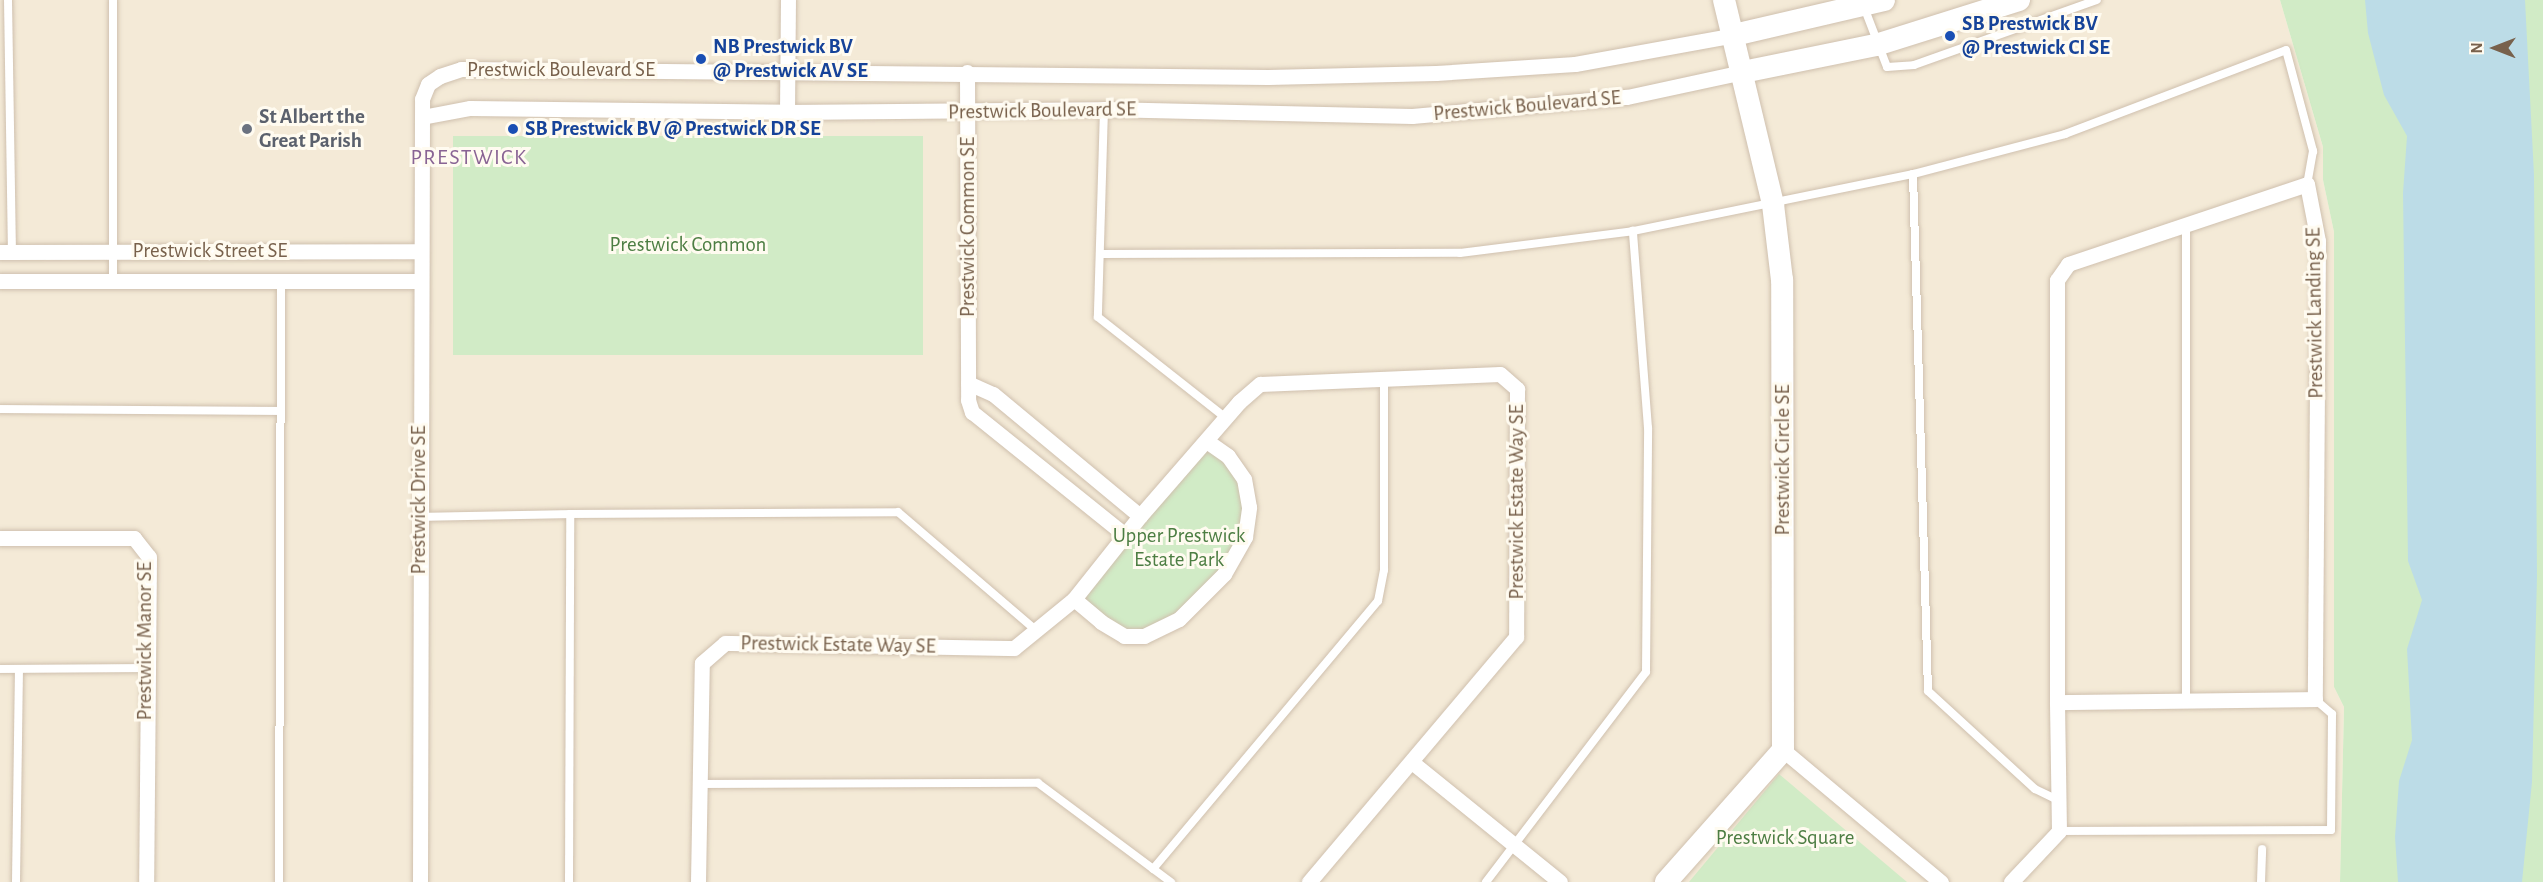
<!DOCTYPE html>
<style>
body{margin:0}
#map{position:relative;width:2543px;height:882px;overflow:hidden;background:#fdf7e9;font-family:"Alegreya Sans",sans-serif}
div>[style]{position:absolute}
.residential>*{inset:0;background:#f4ead7}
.green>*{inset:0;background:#d1ebc6;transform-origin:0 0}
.water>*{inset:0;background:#bcdce7}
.roads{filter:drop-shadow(0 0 2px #cfc0ae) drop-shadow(0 0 2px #cfc0ae)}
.lane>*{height:8px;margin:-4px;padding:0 4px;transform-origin:4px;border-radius:4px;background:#fff}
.street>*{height:15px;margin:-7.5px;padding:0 7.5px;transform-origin:7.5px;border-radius:7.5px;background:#fff}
.secondary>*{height:22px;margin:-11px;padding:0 11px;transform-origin:11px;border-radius:11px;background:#fff}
.dots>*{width:16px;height:16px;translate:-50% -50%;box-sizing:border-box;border:3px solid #fffbf0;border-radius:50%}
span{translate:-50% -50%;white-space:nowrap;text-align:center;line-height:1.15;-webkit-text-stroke:6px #fffbf0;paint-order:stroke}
.transit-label{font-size:21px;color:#164399;font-weight:700}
.left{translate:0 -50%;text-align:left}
.street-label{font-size:21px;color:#78614c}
.worship-label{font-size:21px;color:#5b616d;font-weight:700}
.park-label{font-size:21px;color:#4d7e43}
.neighbourhood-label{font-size:22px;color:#896494;letter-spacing:1.5px}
.north{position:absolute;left:2465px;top:18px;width:60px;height:60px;-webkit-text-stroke:4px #fffbf0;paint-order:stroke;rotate:270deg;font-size:16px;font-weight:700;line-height:24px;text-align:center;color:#78614c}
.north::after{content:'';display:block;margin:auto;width:21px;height:27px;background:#78614c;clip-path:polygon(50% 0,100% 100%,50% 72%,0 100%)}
</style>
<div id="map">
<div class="residential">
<i style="clip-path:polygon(0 0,2280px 0,2323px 147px,2323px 180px,2334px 232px,2334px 687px,2344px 707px,2340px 882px,0 882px)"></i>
</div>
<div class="green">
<i style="clip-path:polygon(2280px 0,2543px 0,2543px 882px,2340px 882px,2344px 707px,2334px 687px,2334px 232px,2323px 180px,2323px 147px)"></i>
<i style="left:453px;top:136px;width:470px;height:219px"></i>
<i style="clip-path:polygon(1206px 444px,1244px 479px,1245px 537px,1179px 619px,1124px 636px,1074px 599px)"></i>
<i style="clip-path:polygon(1779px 774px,1907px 882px,1689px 882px)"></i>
</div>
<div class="water">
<i style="clip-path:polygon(2365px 0,2525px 0,2534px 175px,2537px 576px,2532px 782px,2522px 882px,2398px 882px,2395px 837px,2399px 781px,2412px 740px,2407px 649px,2422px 600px,2408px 561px,2403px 193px,2407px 136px,2384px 95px,2368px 33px)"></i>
</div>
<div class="roads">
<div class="lane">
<i style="left:8px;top:0;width:252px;rotate:89.1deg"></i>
<i style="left:113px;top:0;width:281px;rotate:90deg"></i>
<i style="left:1864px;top:7px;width:64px;rotate:69deg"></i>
<i style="left:1887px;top:67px;width:27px;rotate:-4deg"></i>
<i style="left:1914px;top:65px;width:194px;rotate:-19.6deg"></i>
<i style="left:1104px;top:109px;width:208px;rotate:91.7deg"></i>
<i style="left:1098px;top:317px;width:163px;rotate:38.3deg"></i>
<i style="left:1913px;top:174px;width:517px;rotate:88.34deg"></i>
<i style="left:1928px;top:691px;width:145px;rotate:42.5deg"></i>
<i style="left:2035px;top:789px;width:25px;rotate:26deg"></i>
<i style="left:2186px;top:225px;width:475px;rotate:90deg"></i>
<i style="left:1100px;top:254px;width:360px;rotate:-0.2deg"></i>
<i style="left:1460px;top:253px;width:174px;rotate:-7.2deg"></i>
<i style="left:1633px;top:231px;width:286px;rotate:-11.5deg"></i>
<i style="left:1913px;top:174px;width:157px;rotate:-14.7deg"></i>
<i style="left:2065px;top:134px;width:236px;rotate:-20.8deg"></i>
<i style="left:2286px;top:50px;width:105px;rotate:75deg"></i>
<i style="left:2313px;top:151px;width:34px;rotate:100deg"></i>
<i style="left:0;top:409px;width:281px;rotate:0.4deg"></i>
<i style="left:419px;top:517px;width:151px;rotate:-1.1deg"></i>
<i style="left:0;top:669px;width:146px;rotate:-0.4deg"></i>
<i style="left:700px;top:784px;width:338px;rotate:-0.2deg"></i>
<i style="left:1038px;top:783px;width:166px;rotate:36.7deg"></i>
<i style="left:2059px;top:831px;width:272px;rotate:-0.2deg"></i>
<i style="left:2331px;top:830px;width:116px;rotate:-89.5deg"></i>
<i style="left:2332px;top:714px;width:23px;rotate:-139deg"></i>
<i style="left:1153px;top:869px;width:350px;rotate:-50deg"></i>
<i style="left:1378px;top:601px;width:32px;rotate:-79deg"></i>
<i style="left:1384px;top:570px;width:191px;rotate:-90deg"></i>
<i style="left:16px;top:882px;width:213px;rotate:-89.2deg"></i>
<i style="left:279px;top:882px;width:601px;rotate:-89.81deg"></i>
<i style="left:569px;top:882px;width:368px;rotate:-89.8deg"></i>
<i style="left:570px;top:514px;width:328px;rotate:-0.3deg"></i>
<i style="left:898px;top:512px;width:183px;rotate:40.6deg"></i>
<i style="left:1486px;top:882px;width:264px;rotate:-52.7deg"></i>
<i style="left:1646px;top:672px;width:244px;rotate:-89.5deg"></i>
<i style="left:1648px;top:428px;width:198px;rotate:-94.4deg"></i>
<i style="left:2261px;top:882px;width:33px;rotate:-88deg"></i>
</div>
<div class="street">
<i style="left:967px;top:72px;width:328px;rotate:89.8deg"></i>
<i style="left:968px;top:400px;width:13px;rotate:72deg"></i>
<i style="left:972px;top:412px;width:196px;rotate:38.8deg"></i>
<i style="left:787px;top:112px;width:112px;rotate:-89.5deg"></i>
<i style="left:422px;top:117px;width:49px;rotate:-10.6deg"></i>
<i style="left:470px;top:108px;width:317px;rotate:0.7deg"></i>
<i style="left:787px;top:112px;width:317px;rotate:-0.5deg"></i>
<i style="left:1104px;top:109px;width:308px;rotate:1.3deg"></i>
<i style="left:1412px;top:116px;width:216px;rotate:-5.1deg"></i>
<i style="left:1627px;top:97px;width:119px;rotate:-12.2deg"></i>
<i style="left:0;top:252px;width:419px;rotate:-0.1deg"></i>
<i style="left:0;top:281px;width:419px"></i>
<i style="left:968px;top:383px;width:27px;rotate:24deg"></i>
<i style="left:993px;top:394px;width:191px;rotate:39.7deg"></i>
<i style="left:0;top:538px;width:134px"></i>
<i style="left:134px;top:538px;width:24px;rotate:52deg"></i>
<i style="left:149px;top:557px;width:325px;rotate:90.5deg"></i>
<i style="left:1074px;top:599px;width:35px;rotate:40deg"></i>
<i style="left:1101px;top:622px;width:27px;rotate:31deg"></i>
<i style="left:1124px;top:636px;width:20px"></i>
<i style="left:1144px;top:636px;width:39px;rotate:-26deg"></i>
<i style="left:1179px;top:619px;width:64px;rotate:-45deg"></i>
<i style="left:1224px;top:574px;width:43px;rotate:-60.4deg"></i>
<i style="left:1245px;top:537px;width:30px;rotate:-82deg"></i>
<i style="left:1249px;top:507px;width:28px;rotate:-100deg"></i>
<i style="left:1244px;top:479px;width:28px;rotate:-125deg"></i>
<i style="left:1228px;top:456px;width:24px;rotate:-145deg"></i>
<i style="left:1783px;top:750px;width:206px;rotate:39.9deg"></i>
<i style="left:1413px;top:763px;width:189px;rotate:39deg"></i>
<i style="left:420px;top:882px;width:783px;rotate:-89.85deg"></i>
<i style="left:422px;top:99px;width:16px;rotate:-68deg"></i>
<i style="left:428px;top:84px;width:14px;rotate:-34deg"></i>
<i style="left:440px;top:76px;width:22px;rotate:-18deg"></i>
<i style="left:461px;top:69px;width:807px;rotate:0.57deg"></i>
<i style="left:1268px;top:77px;width:168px;rotate:-1.4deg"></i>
<i style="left:1436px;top:73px;width:139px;rotate:-3.7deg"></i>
<i style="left:1575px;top:64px;width:162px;rotate:-10.3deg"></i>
<i style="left:698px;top:882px;width:219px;rotate:-89deg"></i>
<i style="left:702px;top:663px;width:30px;rotate:-41deg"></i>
<i style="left:725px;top:643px;width:289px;rotate:1deg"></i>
<i style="left:1014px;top:648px;width:77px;rotate:-39.2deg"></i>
<i style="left:1074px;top:599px;width:106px;rotate:-51.5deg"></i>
<i style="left:1140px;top:516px;width:151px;rotate:-49deg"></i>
<i style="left:1239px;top:402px;width:28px;rotate:-41deg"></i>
<i style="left:1260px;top:384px;width:240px;rotate:-2.4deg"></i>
<i style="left:1500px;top:374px;width:23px;rotate:41deg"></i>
<i style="left:1517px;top:389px;width:248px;rotate:90.2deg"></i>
<i style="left:1516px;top:637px;width:321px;rotate:130.2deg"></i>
<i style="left:2011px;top:882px;width:70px;rotate:-46.7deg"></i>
<i style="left:2059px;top:831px;width:129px;rotate:-90.9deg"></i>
<i style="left:2057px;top:702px;width:422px;rotate:-90deg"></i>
<i style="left:2057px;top:280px;width:19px;rotate:-55deg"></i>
<i style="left:2068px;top:264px;width:252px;rotate:-18.5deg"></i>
<i style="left:2307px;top:184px;width:58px;rotate:79.1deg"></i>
<i style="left:2318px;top:241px;width:458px;rotate:90.4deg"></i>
<i style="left:2315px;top:699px;width:258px;rotate:179.3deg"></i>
</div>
<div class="secondary">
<i style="left:1734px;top:35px;width:154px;rotate:-13.1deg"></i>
<i style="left:1743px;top:72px;width:136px;rotate:-11.5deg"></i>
<i style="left:1876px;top:45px;width:150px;rotate:-17.5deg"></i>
<i style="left:1666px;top:882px;width:176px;rotate:-48.4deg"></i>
<i style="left:1783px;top:750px;width:470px;rotate:-90.1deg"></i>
<i style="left:1782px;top:280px;width:77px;rotate:-96.8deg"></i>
<i style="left:1773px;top:204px;width:210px;rotate:-103.5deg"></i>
</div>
</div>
<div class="dots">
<i style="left:1950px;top:36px;background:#1a4fb4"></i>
<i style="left:701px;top:59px;background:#1a4fb4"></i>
<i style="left:247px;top:129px;background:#6b7280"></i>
<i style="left:513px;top:129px;background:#1a4fb4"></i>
</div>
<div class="transit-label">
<span class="left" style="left:1962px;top:36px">SB Prestwick BV<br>@ Prestwick CI SE</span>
<span class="left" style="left:713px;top:59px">NB Prestwick BV<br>@ Prestwick AV SE</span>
<span class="left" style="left:525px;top:129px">SB Prestwick BV @ Prestwick DR SE</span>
</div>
<div class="street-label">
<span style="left:561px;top:70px">Prestwick Boulevard SE</span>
<span style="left:1527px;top:106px;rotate:-5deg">Prestwick Boulevard SE</span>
<span style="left:1042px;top:111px;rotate:-1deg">Prestwick Boulevard SE</span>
<span style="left:968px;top:227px;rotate:-90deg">Prestwick Common SE</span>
<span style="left:210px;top:251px">Prestwick Street SE</span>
<span style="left:2315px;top:313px;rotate:-91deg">Prestwick Landing SE</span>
<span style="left:1783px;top:460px;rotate:-90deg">Prestwick Circle SE</span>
<span style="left:419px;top:500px;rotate:-90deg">Prestwick Drive SE</span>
<span style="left:1517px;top:502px;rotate:-90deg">Prestwick Estate Way SE</span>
<span style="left:145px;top:641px;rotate:-90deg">Prestwick Manor SE</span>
<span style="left:838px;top:645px;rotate:1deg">Prestwick Estate Way SE</span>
</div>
<div class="worship-label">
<span class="left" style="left:259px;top:129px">St Albert the<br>Great Parish</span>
</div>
<div class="park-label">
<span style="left:688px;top:245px">Prestwick Common</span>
<span style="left:1179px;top:548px">Upper Prestwick<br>Estate Park</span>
<span style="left:1785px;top:838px">Prestwick Square</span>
</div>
<div class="neighbourhood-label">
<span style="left:469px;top:158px">PRESTWICK</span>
</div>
<div class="north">N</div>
</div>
